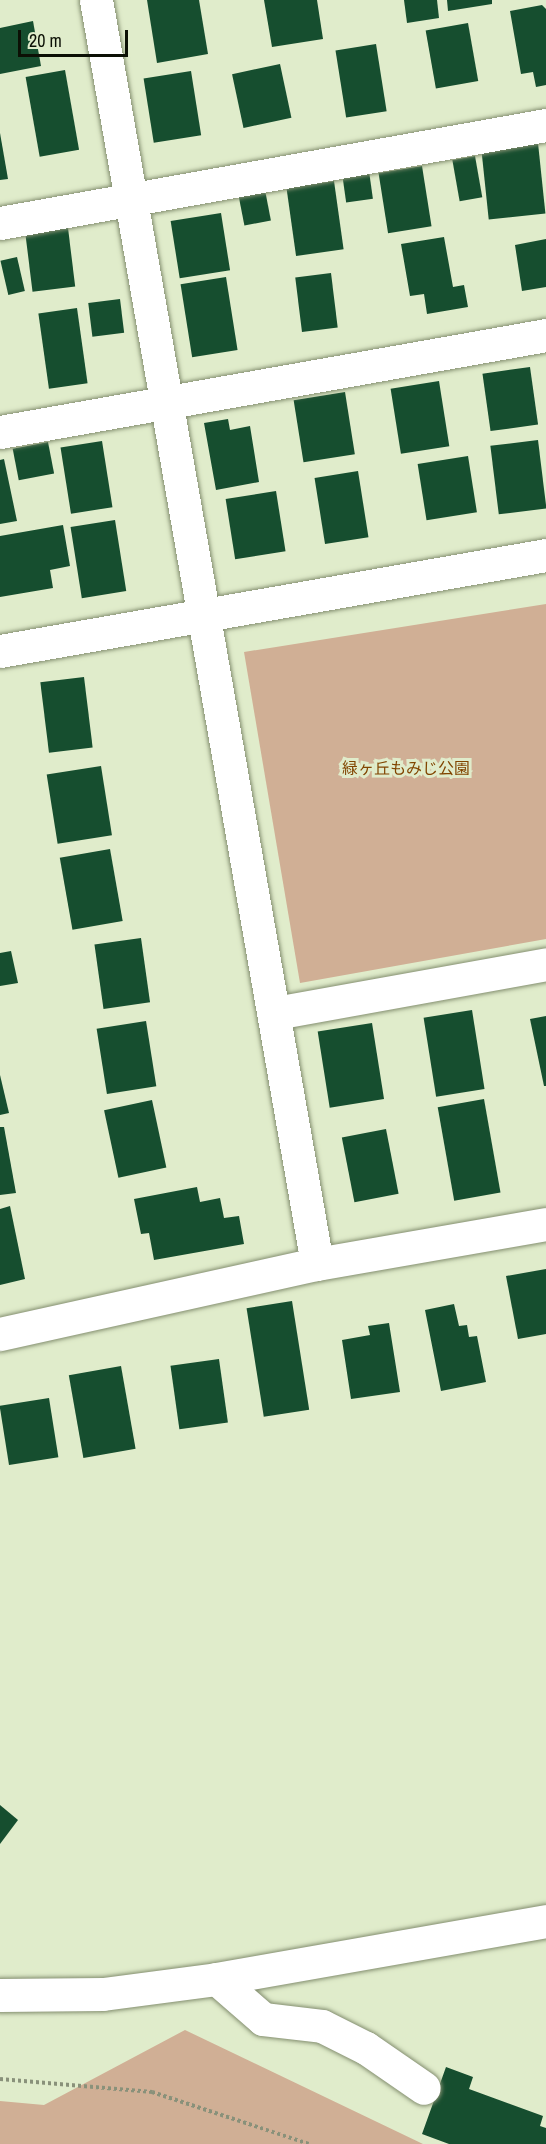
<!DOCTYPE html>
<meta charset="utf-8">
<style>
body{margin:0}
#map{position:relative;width:546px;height:2144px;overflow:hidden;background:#e0eccb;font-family:"Archivo Narrow","Noto Sans JP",sans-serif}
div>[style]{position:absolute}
.green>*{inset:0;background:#d0af95}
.building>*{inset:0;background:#164e2f;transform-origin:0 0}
.path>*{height:4px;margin-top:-2px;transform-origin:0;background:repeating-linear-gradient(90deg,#89917a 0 3px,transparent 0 6px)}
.roads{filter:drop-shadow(0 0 2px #848f70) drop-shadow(0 0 2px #848f70)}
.minor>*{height:33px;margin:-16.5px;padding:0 16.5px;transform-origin:16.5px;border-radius:16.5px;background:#fff}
span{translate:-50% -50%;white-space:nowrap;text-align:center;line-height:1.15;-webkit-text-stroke:6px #e0eccb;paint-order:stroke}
.park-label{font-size:16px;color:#814500}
.scale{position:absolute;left:18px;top:30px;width:110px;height:27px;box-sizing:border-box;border:3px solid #0c1005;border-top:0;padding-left:8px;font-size:18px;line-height:21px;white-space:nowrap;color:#0c1005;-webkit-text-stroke:4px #e0eccb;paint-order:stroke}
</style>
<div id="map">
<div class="green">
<i style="clip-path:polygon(546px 604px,546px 939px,300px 983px,244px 652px)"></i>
<i style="clip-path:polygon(185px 2030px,423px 2144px,0 2144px,0 2101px,44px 2105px)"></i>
</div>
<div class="building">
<i style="clip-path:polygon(147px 0,199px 0,208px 54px,157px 63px)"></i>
<i style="clip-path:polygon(264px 0,317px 0,323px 39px,272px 47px)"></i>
<i style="clip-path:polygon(404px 0,437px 0,439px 18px,407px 23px)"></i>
<i style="clip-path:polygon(447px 0,492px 0,492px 4px,448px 11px)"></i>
<i style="clip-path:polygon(542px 5px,546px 9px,546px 85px,536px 87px,533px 72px,521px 74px,510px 11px)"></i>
<i style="clip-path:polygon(33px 21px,41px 66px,0 74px,0 28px)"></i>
<i style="left:468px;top:23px;width:59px;height:43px;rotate:80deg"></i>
<i style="left:376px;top:44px;width:68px;height:41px;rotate:81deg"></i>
<i style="left:280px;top:64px;width:55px;height:49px;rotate:78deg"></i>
<i style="left:65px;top:70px;width:81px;height:40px;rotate:80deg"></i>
<i style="left:191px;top:71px;width:65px;height:48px;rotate:81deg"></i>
<i style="clip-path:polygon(0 133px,8px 179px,0 180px)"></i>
<i style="left:538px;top:143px;width:71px;height:57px;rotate:84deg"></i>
<i style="left:475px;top:156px;width:42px;height:23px;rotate:80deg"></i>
<i style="left:422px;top:166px;width:61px;height:44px;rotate:81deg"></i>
<i style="left:369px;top:171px;width:28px;height:27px;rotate:82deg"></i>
<i style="left:334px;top:181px;width:69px;height:48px;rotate:82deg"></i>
<i style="left:265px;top:190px;width:31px;height:27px;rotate:79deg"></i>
<i style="left:221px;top:213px;width:58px;height:51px;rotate:81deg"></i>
<i style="left:68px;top:228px;width:59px;height:43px;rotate:83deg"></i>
<i style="clip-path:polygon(444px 237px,453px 287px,464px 285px,468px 307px,427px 314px,424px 294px,410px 296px,401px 244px)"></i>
<i style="clip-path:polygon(546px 239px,546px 287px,522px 291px,515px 245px)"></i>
<i style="left:17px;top:257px;width:35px;height:17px;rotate:77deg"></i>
<i style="left:331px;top:273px;width:55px;height:36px;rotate:83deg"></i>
<i style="left:226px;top:277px;width:74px;height:46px;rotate:81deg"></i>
<i style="left:120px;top:299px;width:34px;height:32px;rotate:83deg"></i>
<i style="left:77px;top:308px;width:76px;height:39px;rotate:82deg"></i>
<i style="left:530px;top:367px;width:58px;height:48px;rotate:82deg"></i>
<i style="left:439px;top:381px;width:66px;height:49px;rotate:81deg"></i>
<i style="left:345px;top:392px;width:63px;height:52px;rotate:81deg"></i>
<i style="clip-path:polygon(228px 419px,230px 430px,250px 426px,259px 482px,216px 490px,204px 423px)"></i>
<i style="left:538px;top:440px;width:69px;height:48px;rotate:83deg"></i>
<i style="left:102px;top:441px;width:67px;height:42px;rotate:81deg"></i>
<i style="left:48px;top:442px;width:32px;height:36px;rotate:79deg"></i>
<i style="left:468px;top:456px;width:57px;height:51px;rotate:81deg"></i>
<i style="clip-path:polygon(4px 459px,17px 521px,0 524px,0 460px)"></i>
<i style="left:358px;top:471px;width:67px;height:44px;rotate:81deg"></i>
<i style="left:276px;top:491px;width:61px;height:51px;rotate:81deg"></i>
<i style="left:115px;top:520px;width:72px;height:45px;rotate:81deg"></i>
<i style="clip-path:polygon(63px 525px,70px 566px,50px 570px,53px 588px,0 597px,0 536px)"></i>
<i style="left:84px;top:677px;width:71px;height:44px;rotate:83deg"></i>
<i style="left:101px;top:766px;width:70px;height:55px;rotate:81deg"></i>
<i style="left:110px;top:849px;width:73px;height:51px;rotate:80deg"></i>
<i style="left:141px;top:938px;width:65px;height:47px;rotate:82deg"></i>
<i style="clip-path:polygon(11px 951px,18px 983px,0 986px,0 953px)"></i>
<i style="left:472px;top:1010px;width:80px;height:49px;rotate:81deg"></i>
<i style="clip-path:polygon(546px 1016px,546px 1086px,544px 1086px,530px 1019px)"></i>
<i style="left:146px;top:1021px;width:66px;height:50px;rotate:81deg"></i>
<i style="left:372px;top:1023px;width:77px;height:55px;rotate:81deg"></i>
<i style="clip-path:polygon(0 1075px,9px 1113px,0 1115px)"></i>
<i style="left:484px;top:1099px;width:95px;height:47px;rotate:80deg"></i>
<i style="left:152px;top:1100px;width:69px;height:49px;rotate:78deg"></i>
<i style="clip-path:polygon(0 1127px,4px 1127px,16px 1193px,0 1195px)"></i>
<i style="left:386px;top:1129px;width:66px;height:45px;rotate:79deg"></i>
<i style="clip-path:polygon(197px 1187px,200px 1202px,220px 1198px,224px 1218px,239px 1216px,244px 1244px,154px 1260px,149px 1233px,141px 1234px,134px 1199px)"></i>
<i style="clip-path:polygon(10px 1206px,25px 1279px,0 1285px,0 1209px)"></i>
<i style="clip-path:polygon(546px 1269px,546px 1334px,518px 1339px,506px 1276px)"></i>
<i style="left:292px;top:1301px;width:110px;height:46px;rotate:81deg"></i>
<i style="clip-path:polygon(454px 1304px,459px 1326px,467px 1325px,469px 1337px,477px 1336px,486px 1382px,441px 1391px,425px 1310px)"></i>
<i style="clip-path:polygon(389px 1323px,400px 1392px,351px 1399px,342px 1340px,370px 1335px,368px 1326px)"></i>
<i style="left:219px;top:1359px;width:64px;height:49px;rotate:82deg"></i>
<i style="left:121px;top:1366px;width:84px;height:53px;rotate:80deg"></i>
<i style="left:49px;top:1398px;width:60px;height:50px;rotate:81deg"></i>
<i style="clip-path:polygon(0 1805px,18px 1820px,0 1844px)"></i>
<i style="clip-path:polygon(446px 2067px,473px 2077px,469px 2089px,543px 2116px,540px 2126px,546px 2128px,546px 2144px,449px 2144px,422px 2134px)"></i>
</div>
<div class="path">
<i style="left:0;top:2079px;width:153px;rotate:4.9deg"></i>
<i style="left:152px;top:2092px;width:165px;rotate:18.3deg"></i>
</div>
<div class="roads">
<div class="minor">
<i style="left:96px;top:0;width:1283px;rotate:80.08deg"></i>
<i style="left:0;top:223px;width:555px;rotate:-10.18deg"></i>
<i style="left:0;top:432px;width:555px;rotate:-10.07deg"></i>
<i style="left:0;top:651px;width:554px;rotate:-9.97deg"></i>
<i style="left:275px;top:1013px;width:275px;rotate:-10.2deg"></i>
<i style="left:0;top:1334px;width:325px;rotate:-12.5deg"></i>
<i style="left:317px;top:1264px;width:232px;rotate:-9.9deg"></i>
<i style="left:217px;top:1979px;width:61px;rotate:41deg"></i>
<i style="left:263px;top:2019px;width:59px;rotate:6.8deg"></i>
<i style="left:322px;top:2026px;width:49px;rotate:26.6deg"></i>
<i style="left:366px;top:2048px;width:70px;rotate:34.6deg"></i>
<i style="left:0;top:1995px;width:103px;rotate:-0.6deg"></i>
<i style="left:103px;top:1994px;width:115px;rotate:-7.5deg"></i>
<i style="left:217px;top:1979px;width:334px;rotate:-10deg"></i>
</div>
</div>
<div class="park-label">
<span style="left:406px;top:768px">緑ヶ丘もみじ公園</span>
</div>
<div class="scale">20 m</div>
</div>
